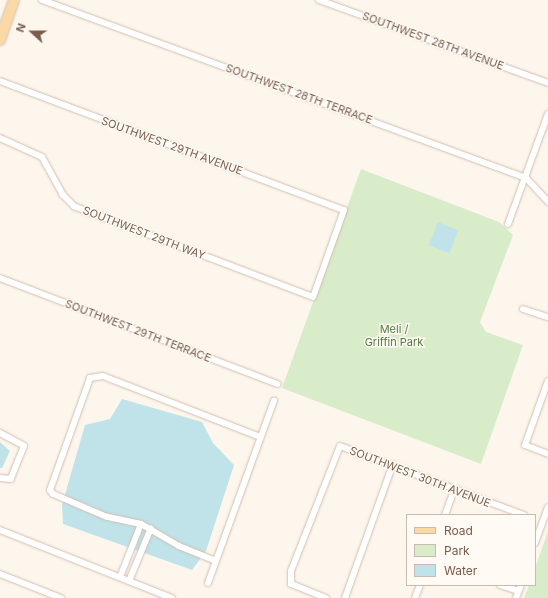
<!DOCTYPE html>
<style>
body{margin:0}
#map{position:relative;width:548px;height:598px;overflow:hidden;background:#fdf6ec;font-family:Inter,sans-serif}
div>[style]{position:absolute}
.green>*{inset:0;background:#d8ecc9}
.water>*{inset:0;background:#bfe3e8;transform-origin:0 0}
.roads{filter:drop-shadow(0 0 1px #d1beb0) drop-shadow(0 0 1px #d1beb0)}
.street>*{height:6px;margin:-3px;padding:0 3px;transform-origin:3px;border-radius:3px;background:#fff}
.primary>*{height:10px;margin:-5px;padding:0 5px;transform-origin:5px;border-radius:5px;background:#fbd9a5}
span{translate:-50% -50%;white-space:nowrap;text-align:center;line-height:1.15;-webkit-text-stroke:3px #fffaf3;paint-order:stroke}
.street-label{font-size:11px;color:#7a5c4d}
.park-label{font-size:11px;color:#537a41}
.legend{position:absolute;left:406px;top:514px;width:130px;height:72px;box-sizing:border-box;background:#fffaf3;border:1px solid #cabbb1;margin:0;padding:5px 7px;list-style:none;font-size:12px;color:#7a5c4d}
.legend li{display:flex;align-items:center;gap:8px;height:20px}
.legend b{width:20px;border:1px solid #cabbb1}
.north{position:absolute;left:12px;top:12px;width:40px;height:40px;-webkit-text-stroke:3px #fffaf3;paint-order:stroke;rotate:291deg;font-size:11px;font-weight:700;line-height:16px;text-align:center;color:#7a5c4d}
.north::after{content:'';display:block;margin:auto;width:14px;height:18px;background:#7a5c4d;clip-path:polygon(50% 0,100% 100%,50% 72%,0 100%)}
</style>
<div id="map">
<div class="green">
<i style="clip-path:polygon(361px 169px,499px 222px,513px 235px,480px 322px,486px 332px,523px 345px,481px 464px,282px 388px)"></i>
<i style="clip-path:polygon(548px 531px,548px 598px,524px 598px,529px 585px,535px 585px,535px 568px)"></i>
</div>
<div class="water">
<i style="left:438px;top:222px;width:22px;height:25px;rotate:22deg"></i>
<i style="clip-path:polygon(122px 399px,202px 422px,213px 443px,234px 465px,206px 551px,192px 570px,63px 524px,62px 505px,85px 425px,110px 419px)"></i>
<i style="clip-path:polygon(0 442px,10px 451px,2px 468px,0 468px)"></i>
</div>
<div class="roads">
<div class="street">
<i style="left:42px;top:0;width:516px;rotate:20.19deg"></i>
<i style="left:526px;top:178px;width:33px;rotate:47deg"></i>
<i style="left:319px;top:0;width:244px;rotate:19.9deg"></i>
<i style="left:0;top:81px;width:367px;rotate:20.6deg"></i>
<i style="left:344px;top:210px;width:92px;rotate:109.6deg"></i>
<i style="left:313px;top:297px;width:256px;rotate:-159.2deg"></i>
<i style="left:74px;top:206px;width:16px;rotate:-135deg"></i>
<i style="left:63px;top:195px;width:43px;rotate:-118.9deg"></i>
<i style="left:42px;top:157px;width:46px;rotate:-155.7deg"></i>
<i style="left:508px;top:224px;width:117px;rotate:-70deg"></i>
<i style="left:0;top:278px;width:297px;rotate:20.9deg"></i>
<i style="left:523px;top:309px;width:26px;rotate:18deg"></i>
<i style="left:548px;top:381px;width:68px;rotate:109.8deg"></i>
<i style="left:525px;top:445px;width:25px;rotate:21deg"></i>
<i style="left:0;top:433px;width:27px;rotate:28deg"></i>
<i style="left:24px;top:446px;width:35px;rotate:112deg"></i>
<i style="left:11px;top:479px;width:11px;rotate:-175deg"></i>
<i style="left:445px;top:515px;width:27px;rotate:-70deg"></i>
<i style="left:0;top:530px;width:185px;rotate:21.6deg"></i>
<i style="left:535px;top:543px;width:38px;rotate:-70deg"></i>
<i style="left:216px;top:561px;width:40px;rotate:-158deg"></i>
<i style="left:179px;top:546px;width:44px;rotate:-149.9deg"></i>
<i style="left:141px;top:524px;width:35px;rotate:-168deg"></i>
<i style="left:107px;top:517px;width:59px;rotate:-156.9deg"></i>
<i style="left:53px;top:494px;width:5px;rotate:-127deg"></i>
<i style="left:50px;top:490px;width:119px;rotate:-70.3deg"></i>
<i style="left:90px;top:378px;width:13px;rotate:-9deg"></i>
<i style="left:103px;top:376px;width:168px;rotate:21.2deg"></i>
<i style="left:0;top:574px;width:66px;rotate:21.5deg"></i>
<i style="left:120px;top:577px;width:57px;rotate:-68.4deg"></i>
<i style="left:129px;top:581px;width:57px;rotate:-67.5deg"></i>
<i style="left:208px;top:583px;width:194px;rotate:-70.1deg"></i>
<i style="left:500px;top:585px;width:19px;rotate:18deg"></i>
<i style="left:326px;top:598px;width:38px;rotate:-158deg"></i>
<i style="left:291px;top:584px;width:13px;rotate:-90deg"></i>
<i style="left:291px;top:571px;width:134px;rotate:-68.6deg"></i>
<i style="left:340px;top:446px;width:197px;rotate:20.6deg"></i>
<i style="left:345px;top:598px;width:142px;rotate:-70.3deg"></i>
<i style="left:415px;top:598px;width:14px;rotate:-69deg"></i>
<i style="left:516px;top:598px;width:14px;rotate:-69deg"></i>
</div>
<div class="primary">
<i style="left:0;top:40px;width:42px;rotate:-70.7deg"></i>
</div>
</div>
<div class="street-label">
<span style="left:433px;top:41px;rotate:20deg">SOUTHWEST 28TH AVENUE</span>
<span style="left:299px;top:94px;rotate:20deg">SOUTHWEST 28TH TERRACE</span>
<span style="left:172px;top:146px;rotate:20deg">SOUTHWEST 29TH AVENUE</span>
<span style="left:144px;top:233px;rotate:21deg">SOUTHWEST 29TH WAY</span>
<span style="left:138px;top:331px;rotate:21deg">SOUTHWEST 29TH TERRACE</span>
<span style="left:420px;top:477px;rotate:21deg">SOUTHWEST 30TH AVENUE</span>
</div>
<div class="park-label">
<span style="left:394px;top:336px">Meli /<br>Griffin Park</span>
</div>
<ul class="legend">
<li><b style="height:5px;background:#fbd9a5"></b>Road</li>
<li><b style="height:11px;background:#d8ecc9"></b>Park</li>
<li><b style="height:11px;background:#bfe3e8"></b>Water</li>
</ul>
<div class="north">N</div>
</div>
